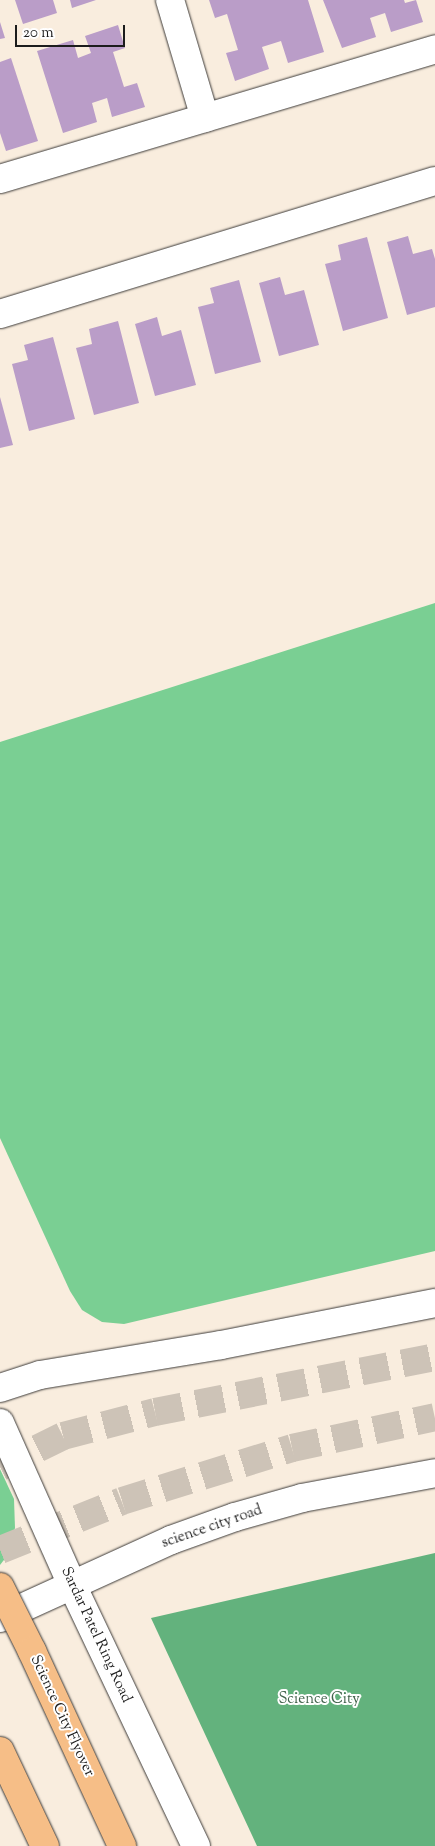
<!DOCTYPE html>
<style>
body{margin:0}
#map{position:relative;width:435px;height:1846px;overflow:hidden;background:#f9edde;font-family:"Sorts Mill Goudy",serif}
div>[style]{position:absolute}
.green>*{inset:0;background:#7acf93}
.forest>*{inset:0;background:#63b27d}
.building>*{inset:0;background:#ba9dc8}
.secondary-tunnel>*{height:28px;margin-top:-14px;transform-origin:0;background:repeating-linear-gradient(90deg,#cdc3b7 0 28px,transparent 0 42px)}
.roads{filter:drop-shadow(0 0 1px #3d3b39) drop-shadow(0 0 1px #3d3b39)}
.minor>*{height:28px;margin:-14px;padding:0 14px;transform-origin:14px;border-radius:14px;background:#fff}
.tertiary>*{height:28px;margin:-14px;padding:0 14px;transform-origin:14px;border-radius:14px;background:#fff}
.trunk>*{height:28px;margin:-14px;padding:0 14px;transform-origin:14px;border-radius:14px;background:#f6be87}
.bridges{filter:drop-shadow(0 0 1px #3d3b39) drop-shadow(0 0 1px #3d3b39)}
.trunk-bridge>*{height:28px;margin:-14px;padding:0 14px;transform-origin:14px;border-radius:14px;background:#f6be87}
span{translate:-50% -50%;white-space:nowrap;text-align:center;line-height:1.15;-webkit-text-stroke:4px #fff;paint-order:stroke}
.street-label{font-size:15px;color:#1c1c1c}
.park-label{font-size:15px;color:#42644c}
.scale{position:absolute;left:15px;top:25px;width:110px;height:22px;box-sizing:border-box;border:2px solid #1c1c1c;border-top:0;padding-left:6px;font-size:15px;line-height:18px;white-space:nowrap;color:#1c1c1c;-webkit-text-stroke:4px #fff;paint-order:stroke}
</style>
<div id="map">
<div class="green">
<i style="clip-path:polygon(435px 603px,435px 1251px,124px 1324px,102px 1322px,82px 1310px,70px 1291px,0 1138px,0 742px)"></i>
<i style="clip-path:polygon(0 1469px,14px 1499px,15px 1528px,7px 1556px,0 1565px)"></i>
</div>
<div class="forest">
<i style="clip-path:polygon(435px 1553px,435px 1846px,257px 1846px,151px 1618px)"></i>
</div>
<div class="building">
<i style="clip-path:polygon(15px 0,53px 0,57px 13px,23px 24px)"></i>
<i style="clip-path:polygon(70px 0,96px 0,72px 8px)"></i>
<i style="clip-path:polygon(209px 0,308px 0,324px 52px,288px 63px,281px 41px,262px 47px,269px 69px,235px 81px,226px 53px,238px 50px,227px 14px,215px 18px)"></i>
<i style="clip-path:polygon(323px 0,404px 0,405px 3px,416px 0,423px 22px,391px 32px,385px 13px,370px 18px,376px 37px,342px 48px)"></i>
<i style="clip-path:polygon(0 22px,5px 38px,0 39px)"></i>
<i style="clip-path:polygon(118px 25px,125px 48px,113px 52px,124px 87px,137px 83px,145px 107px,112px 117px,107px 98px,92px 103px,97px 122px,63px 133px,37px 51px,73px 40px,78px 58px,91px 53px,85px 36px)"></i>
<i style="clip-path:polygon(11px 58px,38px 141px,6px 151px,0 133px,0 62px)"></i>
<i style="clip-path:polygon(408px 236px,413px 254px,432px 249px,435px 259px,435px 307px,407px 315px,387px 242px)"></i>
<i style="clip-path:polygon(367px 237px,388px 318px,343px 331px,325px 264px,341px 260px,338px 245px)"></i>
<i style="clip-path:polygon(280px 277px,285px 295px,304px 290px,319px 345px,279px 356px,259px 283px)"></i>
<i style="clip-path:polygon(239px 280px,261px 362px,215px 374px,198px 307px,214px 303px,210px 288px)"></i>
<i style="clip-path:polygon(157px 317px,162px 336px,181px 330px,196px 385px,155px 396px,135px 324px)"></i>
<i style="clip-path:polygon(118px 321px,139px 403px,94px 415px,76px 348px,92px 344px,89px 329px)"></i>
<i style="clip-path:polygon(53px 337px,75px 419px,29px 431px,12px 364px,28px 360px,24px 345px)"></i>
<i style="clip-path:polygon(0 397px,13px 445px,0 448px)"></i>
</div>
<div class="secondary-tunnel">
<i style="left:0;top:1467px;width:70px;rotate:-26.2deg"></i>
<i style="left:63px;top:1436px;width:95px;rotate:-14.6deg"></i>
<i style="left:155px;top:1412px;width:285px;rotate:-11.1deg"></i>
<i style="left:0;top:1550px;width:131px;rotate:-21.9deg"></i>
<i style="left:122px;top:1501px;width:178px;rotate:-17.3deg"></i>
<i style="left:292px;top:1448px;width:146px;rotate:-12.2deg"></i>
</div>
<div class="roads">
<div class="minor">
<i style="left:170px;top:0;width:123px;rotate:73.5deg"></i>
<i style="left:0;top:179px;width:454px;rotate:-16.6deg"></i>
<i style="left:0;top:314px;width:455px;rotate:-17deg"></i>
</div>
<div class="tertiary">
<i style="left:0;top:1388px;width:42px;rotate:-18deg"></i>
<i style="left:40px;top:1375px;width:183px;rotate:-9.4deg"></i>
<i style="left:221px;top:1345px;width:218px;rotate:-11.1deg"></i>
<i style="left:0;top:1423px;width:177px;rotate:66deg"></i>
<i style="left:72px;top:1585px;width:289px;rotate:64.6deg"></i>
<i style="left:0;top:1618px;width:188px;rotate:-24.5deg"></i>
<i style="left:171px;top:1540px;width:68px;rotate:-19.8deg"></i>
<i style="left:235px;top:1517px;width:70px;rotate:-15.8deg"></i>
<i style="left:302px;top:1498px;width:135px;rotate:-10.6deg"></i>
</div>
<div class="trunk">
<i style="left:0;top:1751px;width:105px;rotate:64.7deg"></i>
</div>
</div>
<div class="bridges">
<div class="trunk-bridge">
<i style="left:0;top:1587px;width:72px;rotate:63.4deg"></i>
<i style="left:32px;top:1651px;width:215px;rotate:65.2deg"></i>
</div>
</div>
<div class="street-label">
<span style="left:212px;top:1527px;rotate:-19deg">science city road</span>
<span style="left:96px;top:1635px;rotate:65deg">Sardar Patel Ring Road</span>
<span style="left:62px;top:1716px;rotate:65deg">Science City Flyover</span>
</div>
<div class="park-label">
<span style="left:319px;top:1700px">Science City</span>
</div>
<div class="scale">20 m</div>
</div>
